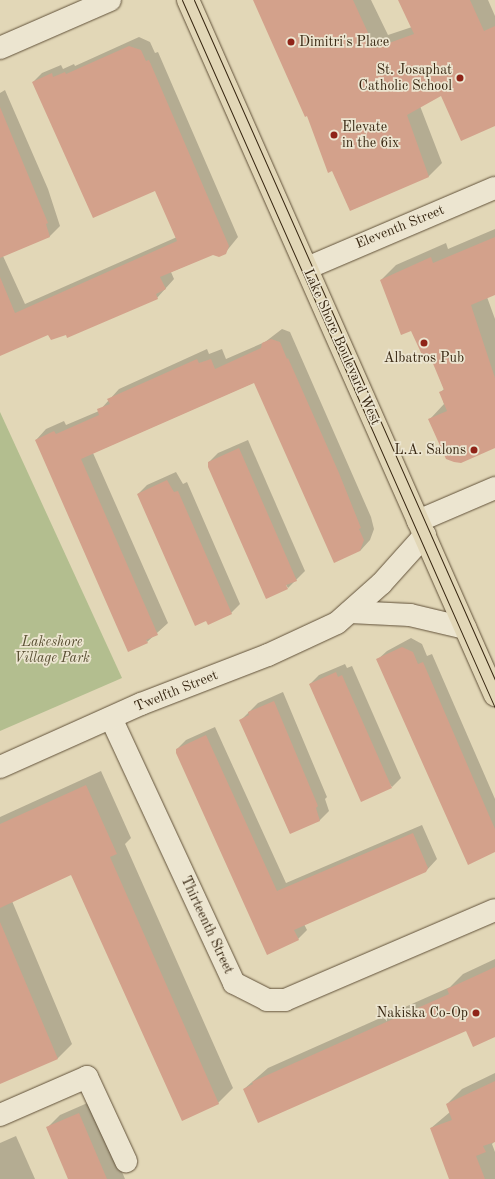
<!DOCTYPE html>
<style>
body{margin:0}
#map{position:relative;width:495px;height:1179px;overflow:hidden;background:#e2d7b7;font-family:"Old Standard TT",serif}
div>[style]{position:absolute}
.green>*{inset:0;background:#b3be8f}
.shadow>*{inset:0;background:#0003}
.building>*{inset:0;background:#d3a18b}
.roads{filter:drop-shadow(0 0 1px #62523a) drop-shadow(0 0 1px #62523a)}
.minor>*{height:22px;margin:-11px;padding:0 11px;transform-origin:11px;border-radius:11px;background:#ece5d0}
.primary>*{height:22px;margin:-11px;padding:0 11px;transform-origin:11px;border-radius:11px;background:#e2d7b7}
.tram>*{height:1px;margin:-0.5px;padding:0 0.5px;transform-origin:0.5px;border-radius:0.5px;background:#372611}
.dots>*{width:11px;height:11px;translate:-50% -50%;box-sizing:border-box;border:2px solid #ece5d0;border-radius:50%}
span{translate:-50% -50%;white-space:nowrap;text-align:center;line-height:1.15;-webkit-text-stroke:3.5px #ece5d0;paint-order:stroke}
.poi-label{font-size:14px;color:#372611}
.left{translate:0 -50%;text-align:left}
.right{translate:-100% -50%;text-align:right}
.street-label{font-size:14px;color:#372611}
.park-label{font-size:14px;color:#564c30;font-style:italic}
</style>
<div id="map">
<div class="green">
<i style="clip-path:polygon(0 412px,122px 678px,0 731px)"></i>
</div>
<div class="shadow">
<i style="clip-path:polygon(254px 0,371px 0,388px 35px,412px 27px,400px 0,488px 0,495px 16px,495px 125px,441px 94px,420px 106px,442px 163px,429px 176px,351px 210px)"></i>
<i style="clip-path:polygon(139px 37px,150px 42px,155px 53px,158px 52px,238px 237px,225px 253px,213px 254px,171px 272px,174px 279px,157px 298px,67px 334px,49px 333px,0 355px,0 93px,5px 90px,48px 189px,60px 226px,50px 236px,3px 256px,25px 304px,177px 237px,156px 190px,33px 82px,42px 73px,61px 65px,63px 69px,74px 64px,75px 66px)"></i>
<i style="clip-path:polygon(495px 229px,495px 294px,487px 297px,495px 319px,495px 447px,430px 419px,444px 404px,441px 392px,444px 389px,430px 353px,381px 280px,396px 265px,446px 243px,448px 249px)"></i>
<i style="clip-path:polygon(282px 329px,290px 332px,371px 517px,374px 529px,370px 540px,360px 551px,255px 382px,93px 453px,168px 623px,147px 642px,36px 440px,46px 429px,64px 421px,66px 425px,99px 411px,119px 389px,207px 349px,209px 354px,222px 349px,226px 359px,265px 342px)"></i>
<i style="clip-path:polygon(248px 440px,305px 571px,288px 588px,209px 462px,218px 453px)"></i>
<i style="clip-path:polygon(176px 472px,183px 484px,187px 482px,240px 604px,231px 613px,138px 494px,147px 485px)"></i>
<i style="clip-path:polygon(411px 638px,422px 644px,427px 656px,432px 654px,495px 799px,495px 850px,377px 660px,387px 651px)"></i>
<i style="clip-path:polygon(345px 664px,347px 668px,352px 666px,401px 778px,392px 787px,310px 684px,319px 675px)"></i>
<i style="clip-path:polygon(283px 692px,327px 797px,325px 799px,329px 811px,320px 820px,290px 833px,241px 720px,258px 703px)"></i>
<i style="clip-path:polygon(215px 727px,286px 883px,422px 825px,437px 859px,426px 871px,304px 924px,307px 930px,298px 939px,177px 749px,186px 740px)"></i>
<i style="clip-path:polygon(101px 771px,131px 838px,125px 844px,233px 1088px,218px 1103px,71px 874px,12px 901px,72px 1044px,58px 1058px,0 1070px,0 817px)"></i>
<i style="clip-path:polygon(495px 959px,495px 1036px,466px 1029px,244px 1089px,268px 1068px,450px 987px,463px 974px)"></i>
<i style="clip-path:polygon(495px 1073px,495px 1141px,492px 1144px,495px 1152px,495px 1179px,450px 1179px,431px 1128px,450px 1112px,447px 1104px,462px 1089px)"></i>
<i style="clip-path:polygon(92px 1101px,125px 1179px,69px 1179px,47px 1128px,60px 1115px)"></i>
<i style="clip-path:polygon(16px 1136px,35px 1179px,0 1179px,0 1143px)"></i>
</div>
<div class="building">
<i style="clip-path:polygon(253px 0,353px 0,375px 48px,414px 34px,398px 0,470px 0,484px 31px,495px 26px,495px 126px,461px 141px,441px 96px,407px 115px,429px 177px,350px 211px,332px 171px,328px 173px,307px 116px,305px 117px)"></i>
<i style="clip-path:polygon(129px 46px,141px 50px,146px 61px,149px 60px,229px 246px,226px 254px,219px 257px,213px 255px,160px 277px,166px 289px,156px 294px,158px 299px,67px 338px,66px 335px,51px 340px,48px 335px,0 356px,0 277px,15px 313px,177px 241px,155px 191px,93px 218px,32px 82px,52px 73px,53px 77px,65px 72px,66px 74px)"></i>
<i style="clip-path:polygon(0 107px,48px 223px,46px 224px,50px 237px,0 258px)"></i>
<i style="clip-path:polygon(495px 237px,495px 295px,471px 305px,495px 378px,495px 448px,461px 463px,454px 462px,446px 459px,428px 419px,447px 411px,439px 392px,444px 390px,429px 354px,423px 357px,411px 331px,401px 335px,380px 280px,431px 257px,433px 263px)"></i>
<i style="clip-path:polygon(271px 339px,280px 342px,287px 359px,288px 358px,339px 473px,361px 528px,359px 529px,364px 540px,360px 551px,334px 563px,254px 383px,81px 459px,158px 635px,146px 640px,148px 643px,128px 652px,35px 440px,54px 431px,56px 434px,99px 415px,97px 409px,110px 404px,107px 399px,197px 359px,199px 363px,211px 359px,215px 369px,261px 348px,262px 343px)"></i>
<i style="clip-path:polygon(239px 448px,297px 581px,286px 585px,288px 589px,266px 599px,208px 467px,208px 462px)"></i>
<i style="clip-path:polygon(167px 480px,174px 492px,178px 491px,232px 614px,208px 625px,206px 621px,195px 626px,137px 494px)"></i>
<i style="clip-path:polygon(402px 647px,413px 652px,418px 664px,423px 662px,495px 829px,495px 852px,468px 865px,376px 659px)"></i>
<i style="clip-path:polygon(336px 672px,338px 677px,342px 675px,392px 788px,361px 802px,309px 684px)"></i>
<i style="clip-path:polygon(274px 701px,318px 806px,316px 808px,320px 821px,290px 834px,239px 720px,249px 715px,248px 712px)"></i>
<i style="clip-path:polygon(206px 735px,277px 891px,413px 833px,428px 868px,426px 872px,294px 930px,299px 940px,267px 955px,176px 753px,176px 749px)"></i>
<i style="clip-path:polygon(86px 785px,117px 854px,110px 857px,219px 1104px,182px 1121px,71px 875px,0 908px,0 824px)"></i>
<i style="clip-path:polygon(0 922px,58px 1059px,0 1084px)"></i>
<i style="clip-path:polygon(495px 967px,495px 1037px,473px 1047px,466px 1031px,258px 1123px,243px 1089px,253px 1084px,252px 1082px,449px 994px,447px 989px)"></i>
<i style="clip-path:polygon(495px 1081px,495px 1142px,483px 1146px,486px 1152px,476px 1156px,485px 1179px,449px 1179px,430px 1128px,452px 1120px,446px 1104px)"></i>
<i style="clip-path:polygon(79px 1113px,107px 1179px,68px 1179px,46px 1127px)"></i>
</div>
<div class="roads">
<div class="minor">
<i style="left:0;top:48px;width:120px;rotate:-23.6deg"></i>
<i style="left:307px;top:268px;width:204px;rotate:-23.1deg"></i>
<i style="left:418px;top:521px;width:84px;rotate:-23.2deg"></i>
<i style="left:350px;top:612px;width:60px;rotate:2.9deg"></i>
<i style="left:410px;top:615px;width:57px;rotate:13.3deg"></i>
<i style="left:111px;top:718px;width:292px;rotate:65.1deg"></i>
<i style="left:234px;top:983px;width:37px;rotate:27deg"></i>
<i style="left:267px;top:1000px;width:18px"></i>
<i style="left:285px;top:1000px;width:228px;rotate:-23.2deg"></i>
<i style="left:0;top:767px;width:154px;rotate:-24.1deg"></i>
<i style="left:141px;top:704px;width:136px;rotate:-21.1deg"></i>
<i style="left:268px;top:655px;width:76px;rotate:-24.9deg"></i>
<i style="left:337px;top:623px;width:59px;rotate:-41.6deg"></i>
<i style="left:381px;top:584px;width:66px;rotate:-48.1deg"></i>
<i style="left:0;top:1115px;width:95px;rotate:-23.6deg"></i>
<i style="left:87px;top:1077px;width:93px;rotate:65.1deg"></i>
</div>
<div class="primary">
<i style="left:188px;top:0;width:760px;rotate:66.17deg"></i>
</div>
</div>
<div class="tram">
<i style="left:182px;top:0;width:774px;rotate:66.15deg"></i>
<i style="left:194px;top:0;width:744px;rotate:66.12deg"></i>
</div>
<div class="dots">
<i style="left:291px;top:42px;background:#8f2418"></i>
<i style="left:460px;top:78px;background:#8f2418"></i>
<i style="left:334px;top:135px;background:#8f2418"></i>
<i style="left:424px;top:343px;background:#8f2418"></i>
<i style="left:474px;top:450px;background:#8f2418"></i>
<i style="left:476px;top:1013px;background:#8f2418"></i>
</div>
<div class="poi-label">
<span class="left" style="left:299px;top:42px">Dimitri's Place</span>
<span class="right" style="left:452px;top:78px">St. Josaphat<br>Catholic School</span>
<span class="left" style="left:342px;top:135px">Elevate<br>in the 6ix</span>
<span style="left:424px;top:358px">Albatros Pub</span>
<span class="right" style="left:466px;top:450px">L.A. Salons</span>
<span class="right" style="left:468px;top:1013px">Nakiska Co-Op</span>
</div>
<div class="street-label">
<span style="left:400px;top:227px;rotate:-22deg">Eleventh Street</span>
<span style="left:342px;top:347px;rotate:66deg">Lake Shore Boulevard West</span>
<span style="left:176px;top:691px;rotate:-22deg">Twelfth Street</span>
<span style="left:207px;top:925px;rotate:65deg">Thirteenth Street</span>
</div>
<div class="park-label">
<span style="left:52px;top:650px">Lakeshore<br>Village Park</span>
</div>
</div>
